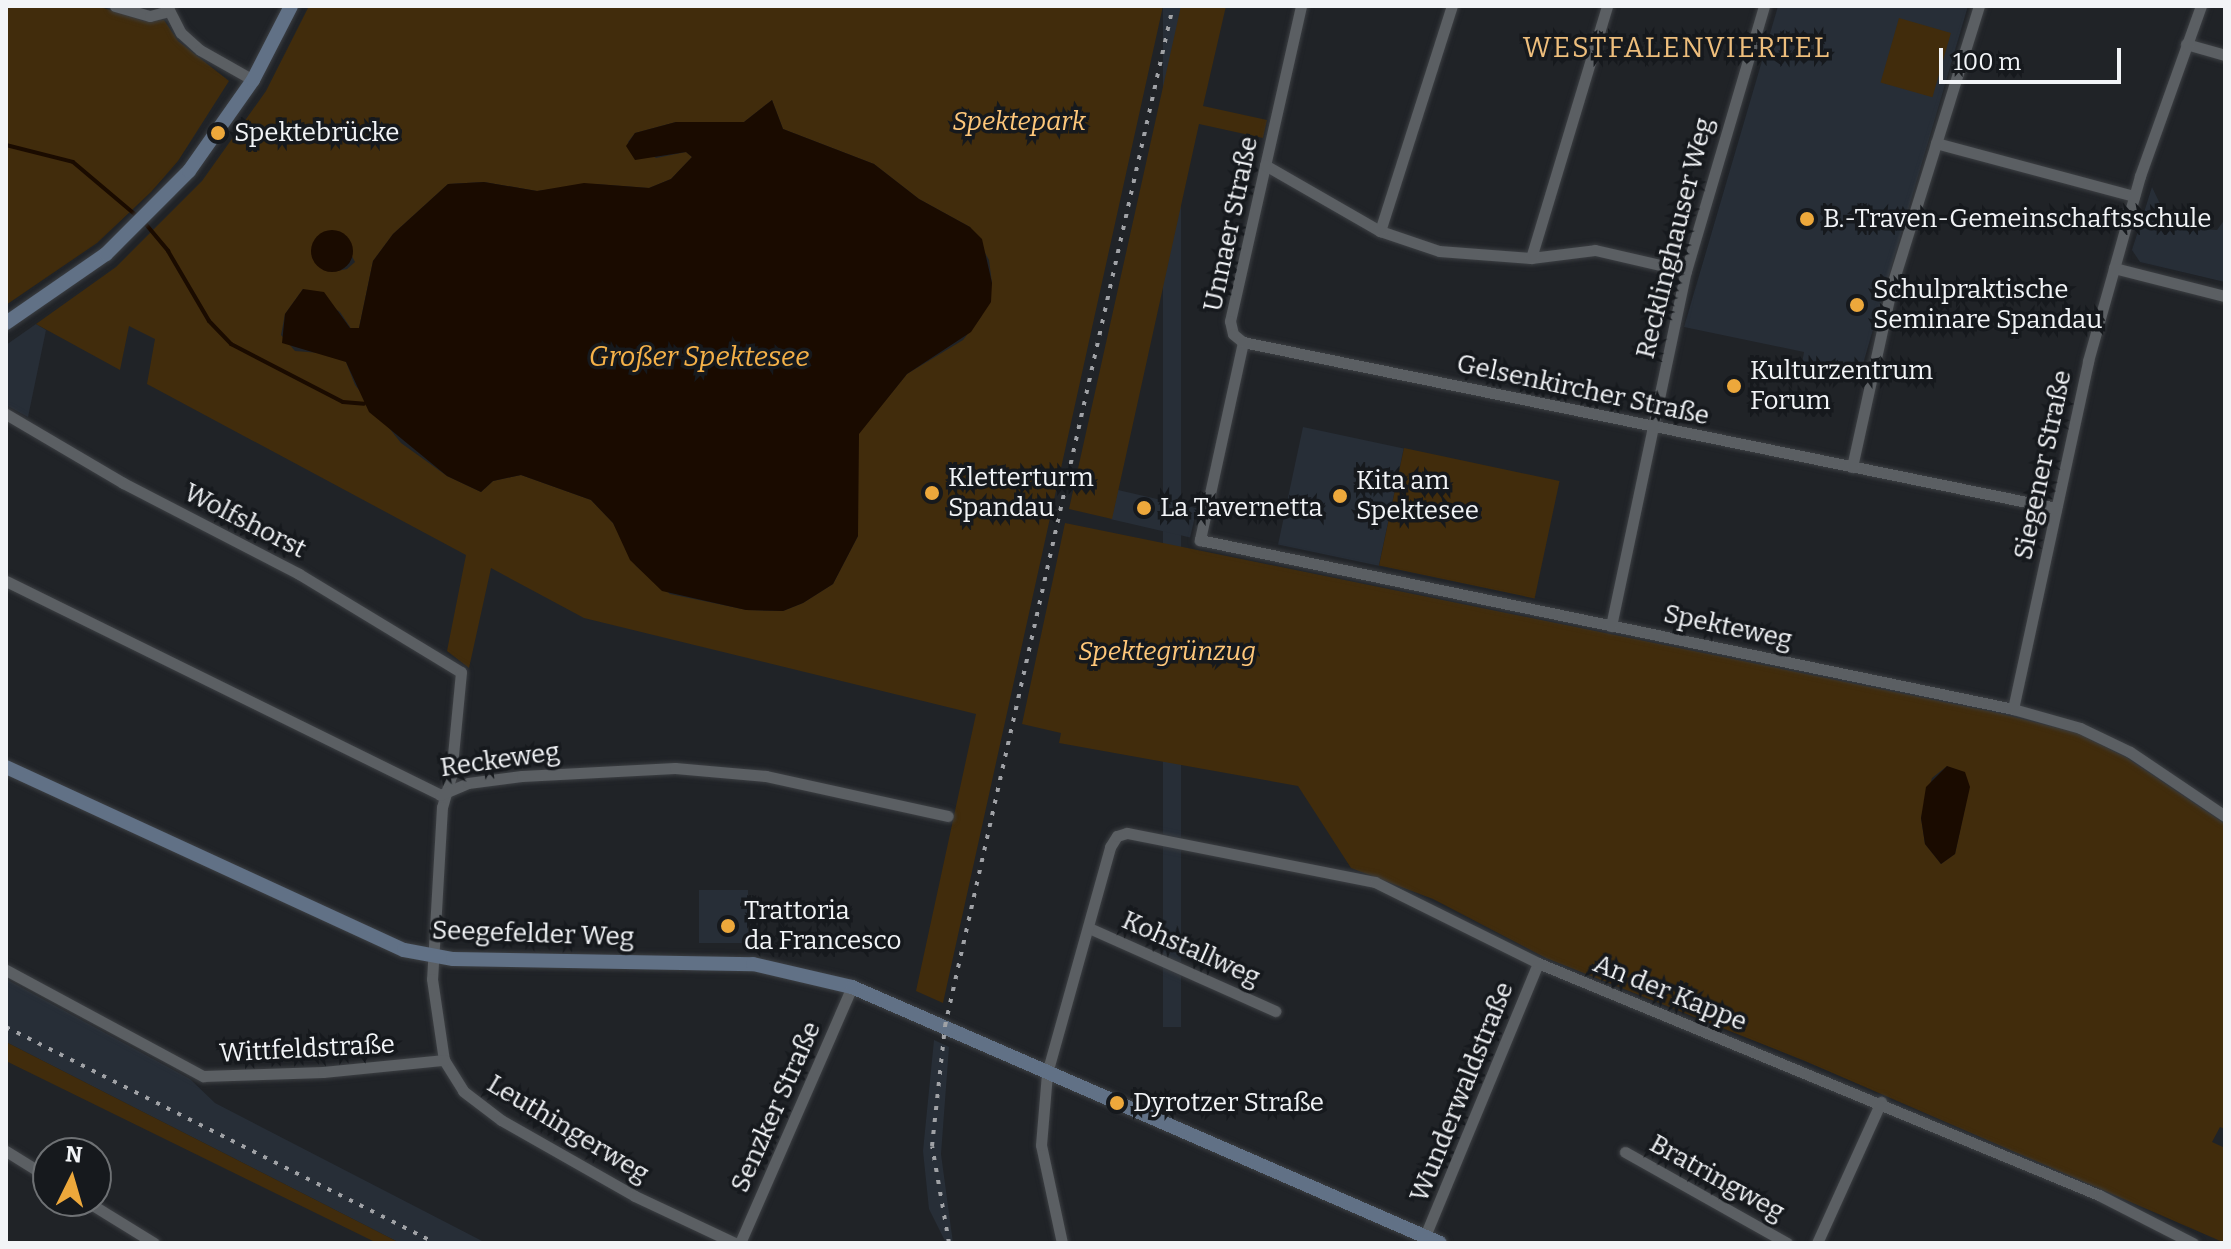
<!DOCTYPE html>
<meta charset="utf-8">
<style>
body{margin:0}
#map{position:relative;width:2231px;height:1249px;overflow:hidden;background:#202327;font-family:Bitter,serif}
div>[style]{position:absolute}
.built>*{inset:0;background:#272e37;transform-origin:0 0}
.green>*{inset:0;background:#412c0c;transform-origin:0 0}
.water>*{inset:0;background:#1a0b00}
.round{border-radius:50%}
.stream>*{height:4px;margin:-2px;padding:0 2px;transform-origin:2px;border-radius:2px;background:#1a0b00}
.roads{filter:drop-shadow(0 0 2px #3c3f43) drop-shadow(0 0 2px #3c3f43)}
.street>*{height:11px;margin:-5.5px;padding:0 5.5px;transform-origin:5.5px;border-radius:5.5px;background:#5b5f63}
.secondary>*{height:14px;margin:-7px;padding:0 7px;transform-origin:7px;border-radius:7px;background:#617186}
.rail>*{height:4px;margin-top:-2px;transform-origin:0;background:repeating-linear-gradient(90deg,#a0a2a6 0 4px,transparent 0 12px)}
.dots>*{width:22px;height:22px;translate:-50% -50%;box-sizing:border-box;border:4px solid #16191d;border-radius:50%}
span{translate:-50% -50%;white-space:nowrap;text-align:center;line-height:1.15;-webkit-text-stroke:7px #16191d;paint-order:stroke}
.park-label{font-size:26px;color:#fec77a;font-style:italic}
.poi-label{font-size:26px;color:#f2f4f7}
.left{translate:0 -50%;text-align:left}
.street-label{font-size:26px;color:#f2f4f7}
.neighbourhood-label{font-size:28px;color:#eebe7c;letter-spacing:2px}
.water-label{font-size:28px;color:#f5b148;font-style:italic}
.frame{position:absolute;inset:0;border:8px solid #f2f4f7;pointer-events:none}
.north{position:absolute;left:32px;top:1137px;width:80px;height:80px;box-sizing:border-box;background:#16191d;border:2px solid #6e7174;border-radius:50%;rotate:5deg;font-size:22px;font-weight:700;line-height:32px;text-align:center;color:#f2f4f7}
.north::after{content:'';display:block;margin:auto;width:28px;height:36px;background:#eda83b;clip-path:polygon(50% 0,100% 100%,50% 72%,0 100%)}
.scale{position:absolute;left:1939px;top:48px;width:182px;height:36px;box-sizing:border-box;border:4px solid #f2f4f7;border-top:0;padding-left:10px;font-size:24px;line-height:28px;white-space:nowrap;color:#f2f4f7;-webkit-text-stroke:6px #16191d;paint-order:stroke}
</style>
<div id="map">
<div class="built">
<i style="left:1163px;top:6px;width:18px;height:1021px"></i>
<i style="clip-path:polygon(1778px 6px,1968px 6px,1860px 374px,1802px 363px,1804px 352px,1684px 327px)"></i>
<i style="clip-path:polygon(2152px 187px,2171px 227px,2217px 230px,2225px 219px,2225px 282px,2140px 262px,2132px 250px)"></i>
<i style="clip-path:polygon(36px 324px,46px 330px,28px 417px,6px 405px,6px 345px)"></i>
<i style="left:1303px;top:427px;width:103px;height:120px;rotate:12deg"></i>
<i style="left:1118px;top:490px;width:81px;height:30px;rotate:13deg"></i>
<i style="left:699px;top:890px;width:49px;height:53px"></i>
<i style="clip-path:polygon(6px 979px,190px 1079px,215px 1103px,486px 1243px,400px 1243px,6px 1042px)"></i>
<i style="clip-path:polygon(934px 1040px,949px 1047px,941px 1154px,953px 1243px,946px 1243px,929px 1209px,923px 1151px)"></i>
</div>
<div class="green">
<i style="clip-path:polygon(6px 6px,97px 6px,144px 21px,164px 20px,178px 41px,229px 81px,178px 161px,151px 192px,97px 243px,6px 305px)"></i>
<i style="clip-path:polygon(evenodd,309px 6px,1163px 6px,943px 1003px,916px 991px,976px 714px,584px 618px,491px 568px,469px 668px,447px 651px,466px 555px,147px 384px,155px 339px,129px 326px,120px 370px,36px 324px,116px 267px,202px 181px,266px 91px,309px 6px,772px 100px,783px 129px,874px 164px,919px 199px,970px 227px,989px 260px,992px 283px,981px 317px,963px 340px,907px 374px,858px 434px,858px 536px,833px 584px,803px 603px,783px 611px,747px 610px,670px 594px,636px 566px,613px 523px,591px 500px,521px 475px,493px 481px,481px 492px,447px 476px,401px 443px,355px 385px,346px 362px,333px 354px,295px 351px,281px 335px,285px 314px,303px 289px,340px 312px,352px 330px,359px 328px,373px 261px,393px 234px,448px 184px,484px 182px,537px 191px,595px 184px,649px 188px,671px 179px,692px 157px,686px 152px,656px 158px,628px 142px,635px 133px,676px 122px,744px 122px,772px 100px,309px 6px,323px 233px,342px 237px,355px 262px,347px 269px,337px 271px,323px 233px)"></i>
<i style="clip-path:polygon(1181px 6px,1226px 6px,1203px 106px,1267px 120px,1263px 138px,1199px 124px,1112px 519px,1069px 509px)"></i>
<i style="left:1899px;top:18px;width:54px;height:67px;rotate:16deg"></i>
<i style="left:1404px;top:448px;width:159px;height:120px;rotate:12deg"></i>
<i style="clip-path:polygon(evenodd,1065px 523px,1998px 713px,2077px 733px,2127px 758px,2225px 824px,2225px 1129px,2220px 1127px,2212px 1142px,2225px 1148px,2225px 1243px,1805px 1061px,1546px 958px,1433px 899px,1351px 868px,1298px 786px,1059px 743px,1061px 733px,1022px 724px,1065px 523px,1947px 766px,1966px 803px,1955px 854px,1941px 864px,1925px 844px,1921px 818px,1932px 778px,1947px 766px)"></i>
<i style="clip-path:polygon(6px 1042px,151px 1116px,400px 1243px,377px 1243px,6px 1061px)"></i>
</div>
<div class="water">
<i style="clip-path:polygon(772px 100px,783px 129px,874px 164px,919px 199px,970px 227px,982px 239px,992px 283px,991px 302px,971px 332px,907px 374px,859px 434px,858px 536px,833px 584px,803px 603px,783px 611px,746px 610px,662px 591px,630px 560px,613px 523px,591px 500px,521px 475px,493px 481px,481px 492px,447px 476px,369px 412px,346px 362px,282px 343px,285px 314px,303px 289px,324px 292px,350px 328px,359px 328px,373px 261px,393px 234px,448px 184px,484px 182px,537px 191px,584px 183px,649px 188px,671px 179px,692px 157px,686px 152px,635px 160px,626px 146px,635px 133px,676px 122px,744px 122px)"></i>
<i class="round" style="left:311px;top:230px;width:42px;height:42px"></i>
<i style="clip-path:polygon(1947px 766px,1965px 772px,1970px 787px,1955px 854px,1941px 864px,1925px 844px,1921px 818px,1926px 787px)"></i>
</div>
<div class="stream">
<i style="left:6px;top:145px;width:69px;rotate:14.2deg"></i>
<i style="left:73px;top:162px;width:84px;rotate:40.2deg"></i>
<i style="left:144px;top:222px;width:38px;rotate:50deg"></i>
<i style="left:168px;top:251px;width:81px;rotate:59.6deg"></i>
<i style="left:209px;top:321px;width:32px;rotate:46deg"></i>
<i style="left:231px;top:344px;width:126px;rotate:27.4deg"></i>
<i style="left:343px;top:402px;width:21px;rotate:5deg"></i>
</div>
<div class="roads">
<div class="street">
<i style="left:115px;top:6px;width:36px;rotate:16deg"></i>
<i style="left:150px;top:16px;width:20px;rotate:-15deg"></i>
<i style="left:167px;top:6px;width:30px;rotate:63deg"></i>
<i style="left:181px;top:33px;width:25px;rotate:42deg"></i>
<i style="left:200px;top:50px;width:61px;rotate:29.5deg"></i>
<i style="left:1301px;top:6px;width:323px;rotate:102.7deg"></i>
<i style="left:1230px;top:321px;width:13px;rotate:77deg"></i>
<i style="left:1233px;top:334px;width:13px;rotate:39deg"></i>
<i style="left:1243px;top:342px;width:203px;rotate:102.3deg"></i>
<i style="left:1200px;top:540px;width:830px;rotate:11.74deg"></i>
<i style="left:2013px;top:709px;width:70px;rotate:15.8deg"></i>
<i style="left:2080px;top:728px;width:55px;rotate:25.6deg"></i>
<i style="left:2130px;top:752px;width:115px;rotate:34deg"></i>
<i style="left:2186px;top:44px;width:41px;rotate:15.8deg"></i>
<i style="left:1936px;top:143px;width:205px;rotate:15deg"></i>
<i style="left:1265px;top:165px;width:133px;rotate:29.9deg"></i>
<i style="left:1380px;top:231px;width:62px;rotate:18.7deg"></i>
<i style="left:1439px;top:251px;width:92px;rotate:4.4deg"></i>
<i style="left:1531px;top:258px;width:64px;rotate:-7.1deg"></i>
<i style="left:1595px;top:250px;width:93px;rotate:13deg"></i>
<i style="left:1380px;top:231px;width:236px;rotate:-72.3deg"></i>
<i style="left:1531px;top:258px;width:263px;rotate:-73.2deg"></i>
<i style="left:2114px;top:268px;width:114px;rotate:14.2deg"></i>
<i style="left:1243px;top:342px;width:830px;rotate:11.54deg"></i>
<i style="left:6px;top:414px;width:136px;rotate:30.5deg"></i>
<i style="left:123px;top:483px;width:198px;rotate:27.3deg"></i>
<i style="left:299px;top:574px;width:189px;rotate:31.2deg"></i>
<i style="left:461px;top:672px;width:104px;rotate:95.5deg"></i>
<i style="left:451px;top:776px;width:32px;rotate:106deg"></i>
<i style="left:442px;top:807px;width:172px;rotate:93.3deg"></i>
<i style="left:432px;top:979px;width:82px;rotate:81.6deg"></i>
<i style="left:444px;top:1060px;width:36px;rotate:58deg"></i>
<i style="left:463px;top:1091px;width:48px;rotate:37.3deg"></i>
<i style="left:501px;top:1120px;width:154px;rotate:29.6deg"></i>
<i style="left:635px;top:1196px;width:110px;rotate:25.2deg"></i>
<i style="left:1852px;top:467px;width:186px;rotate:-77.6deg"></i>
<i style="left:1892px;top:285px;width:292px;rotate:-72.7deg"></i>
<i style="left:6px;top:581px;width:484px;rotate:26.2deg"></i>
<i style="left:440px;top:795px;width:30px;rotate:-23deg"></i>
<i style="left:468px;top:783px;width:54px;rotate:-7.4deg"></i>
<i style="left:522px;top:776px;width:153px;rotate:-3deg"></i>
<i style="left:675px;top:768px;width:91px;rotate:5deg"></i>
<i style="left:766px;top:776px;width:186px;rotate:12.4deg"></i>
<i style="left:1611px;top:626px;width:363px;rotate:-78.1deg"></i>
<i style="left:1686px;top:271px;width:276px;rotate:-73.6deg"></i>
<i style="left:2013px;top:709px;width:356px;rotate:-77.8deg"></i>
<i style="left:2088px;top:361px;width:192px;rotate:-74.3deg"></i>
<i style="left:2140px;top:176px;width:181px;rotate:-70.3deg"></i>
<i style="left:1089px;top:928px;width:204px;rotate:24deg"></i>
<i style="left:6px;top:970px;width:224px;rotate:28.3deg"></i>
<i style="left:203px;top:1076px;width:120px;rotate:-1.9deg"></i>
<i style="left:323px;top:1072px;width:122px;rotate:-5.7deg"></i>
<i style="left:6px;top:1151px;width:49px;rotate:31.8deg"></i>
<i style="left:1625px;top:1152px;width:186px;rotate:29.3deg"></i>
<i style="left:86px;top:1201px;width:80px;rotate:31.7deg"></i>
<i style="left:1425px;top:1236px;width:295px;rotate:-67.5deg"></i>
<i style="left:740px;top:1243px;width:279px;rotate:-66.4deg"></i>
<i style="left:1062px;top:1243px;width:100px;rotate:-102.1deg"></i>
<i style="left:1041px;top:1145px;width:72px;rotate:-85.2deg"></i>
<i style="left:1047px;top:1073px;width:235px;rotate:-74.4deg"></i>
<i style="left:1110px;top:847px;width:13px;rotate:-58deg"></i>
<i style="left:1117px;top:836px;width:10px;rotate:-17deg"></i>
<i style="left:1127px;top:833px;width:253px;rotate:11.2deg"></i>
<i style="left:1375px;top:882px;width:182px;rotate:26.4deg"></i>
<i style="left:1538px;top:963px;width:607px;rotate:22.47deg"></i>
<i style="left:2099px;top:1195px;width:106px;rotate:27.1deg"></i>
<i style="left:1817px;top:1243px;width:155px;rotate:-65.6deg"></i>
</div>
<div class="secondary">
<i style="left:6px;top:323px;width:121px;rotate:-34.6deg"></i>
<i style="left:106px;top:254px;width:117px;rotate:-45deg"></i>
<i style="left:189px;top:171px;width:111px;rotate:-54.9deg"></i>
<i style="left:253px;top:80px;width:83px;rotate:-62.8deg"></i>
<i style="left:6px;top:767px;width:438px;rotate:24.7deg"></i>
<i style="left:404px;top:950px;width:50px;rotate:10.4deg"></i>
<i style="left:453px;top:959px;width:300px;rotate:1deg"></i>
<i style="left:753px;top:964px;width:102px;rotate:13.1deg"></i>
<i style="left:852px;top:987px;width:641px;rotate:23.53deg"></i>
</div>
</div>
<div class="rail">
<i style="left:6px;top:1027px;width:480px;rotate:26.7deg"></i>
<i style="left:949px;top:1243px;width:98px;rotate:-99.9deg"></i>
<i style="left:932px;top:1146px;width:121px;rotate:-83.8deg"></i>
<i style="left:945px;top:1026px;width:1045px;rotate:-77.4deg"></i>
</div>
<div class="dots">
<i style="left:218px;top:133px;background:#eda83b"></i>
<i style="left:1807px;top:219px;background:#eda83b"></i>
<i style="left:1857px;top:305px;background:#eda83b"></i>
<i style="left:1734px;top:386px;background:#eda83b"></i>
<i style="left:932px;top:493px;background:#eda83b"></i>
<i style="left:1340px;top:496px;background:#eda83b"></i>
<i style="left:1144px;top:508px;background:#eda83b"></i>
<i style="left:728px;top:926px;background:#eda83b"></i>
<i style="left:1117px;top:1103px;background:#eda83b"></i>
</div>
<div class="park-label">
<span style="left:1019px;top:122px">Spektepark</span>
<span style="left:1167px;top:652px">Spektegrünzug</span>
</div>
<div class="poi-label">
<span class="left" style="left:234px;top:133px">Spektebrücke</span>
<span class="left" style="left:1823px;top:219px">B.-Traven-Gemeinschaftsschule</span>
<span class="left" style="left:1873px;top:305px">Schulpraktische<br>Seminare Spandau</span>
<span class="left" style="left:1750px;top:386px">Kulturzentrum<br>Forum</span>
<span class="left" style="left:948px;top:493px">Kletterturm<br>Spandau</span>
<span class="left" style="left:1356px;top:496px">Kita am<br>Spektesee</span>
<span class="left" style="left:1160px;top:508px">La Tavernetta</span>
<span class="left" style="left:744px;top:926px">Trattoria<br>da Francesco</span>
<span class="left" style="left:1133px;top:1103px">Dyrotzer Straße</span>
</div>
<div class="street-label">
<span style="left:1231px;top:224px;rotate:-78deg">Unnaer Straße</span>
<span style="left:1675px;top:238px;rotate:-76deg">Recklinghauser Weg</span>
<span style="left:1583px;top:390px;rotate:12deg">Gelsenkircher Straße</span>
<span style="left:2043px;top:465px;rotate:-78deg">Siegener Straße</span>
<span style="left:245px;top:521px;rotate:27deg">Wolfshorst</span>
<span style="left:1728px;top:627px;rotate:12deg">Spekteweg</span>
<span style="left:500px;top:760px;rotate:-8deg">Reckeweg</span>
<span style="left:533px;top:934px;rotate:2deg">Seegefelder Weg</span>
<span style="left:1191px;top:949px;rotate:24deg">Kohstallweg</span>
<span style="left:1670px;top:993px;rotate:22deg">An der Kappe</span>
<span style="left:307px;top:1049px;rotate:-3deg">Wittfeldstraße</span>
<span style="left:1462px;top:1092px;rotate:-68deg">Wunderwaldstraße</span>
<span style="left:776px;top:1107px;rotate:-66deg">Senzker Straße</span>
<span style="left:568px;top:1129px;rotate:31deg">Leuthingerweg</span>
<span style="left:1717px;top:1178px;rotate:29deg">Bratringweg</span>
</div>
<div class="neighbourhood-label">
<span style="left:1677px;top:48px">WESTFALENVIERTEL</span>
</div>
<div class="water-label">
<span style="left:699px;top:357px">Großer Spektesee</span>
</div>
<div class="frame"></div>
<div class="north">N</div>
<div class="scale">100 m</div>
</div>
